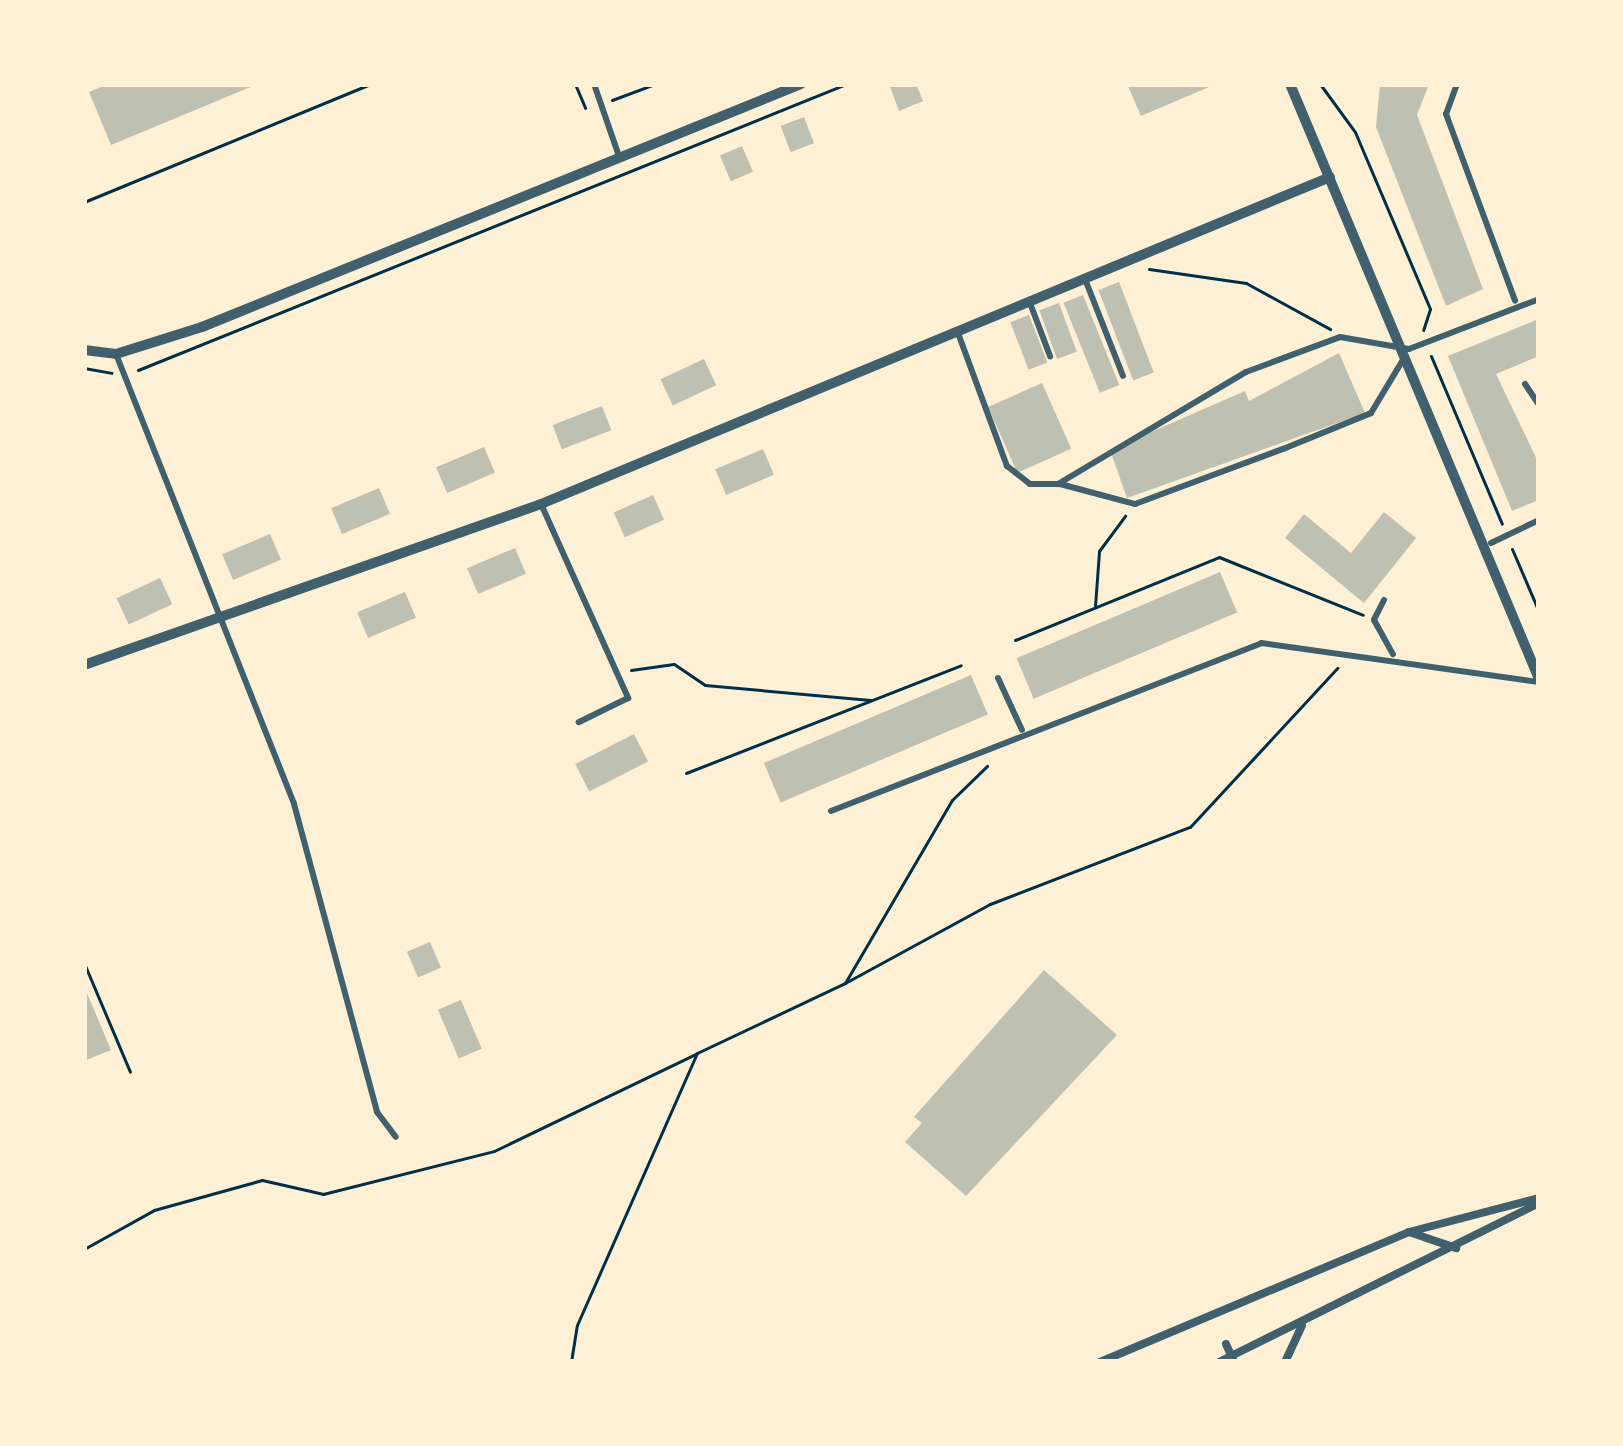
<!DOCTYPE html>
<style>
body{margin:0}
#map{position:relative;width:1623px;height:1446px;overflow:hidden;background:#fdf0d5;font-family:"Fira Sans Condensed",sans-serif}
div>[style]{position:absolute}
.building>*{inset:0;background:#bec0b2;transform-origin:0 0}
.path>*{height:3px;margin:-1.5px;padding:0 1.5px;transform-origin:1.5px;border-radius:1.5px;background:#003049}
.service>*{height:6px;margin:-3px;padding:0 3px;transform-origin:3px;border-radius:3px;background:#3f606c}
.pedestrian>*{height:8px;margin:-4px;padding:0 4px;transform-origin:4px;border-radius:4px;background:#3f606c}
.minor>*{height:10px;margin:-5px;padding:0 5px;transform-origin:5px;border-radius:5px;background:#3f606c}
span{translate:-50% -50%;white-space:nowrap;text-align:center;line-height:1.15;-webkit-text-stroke:12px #fdf0d5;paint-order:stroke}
.frame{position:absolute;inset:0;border:87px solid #fdf0d5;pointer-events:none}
</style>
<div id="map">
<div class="building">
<i style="clip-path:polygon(108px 84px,258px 84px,111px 145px,89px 92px)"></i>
<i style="clip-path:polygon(889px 84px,916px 84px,923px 101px,899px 111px)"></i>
<i style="clip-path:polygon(1127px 84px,1216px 84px,1141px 116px)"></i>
<i style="clip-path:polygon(1380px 84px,1429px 84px,1417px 115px,1483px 289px,1446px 306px,1376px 127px)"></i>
<i style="left:804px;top:117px;width:28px;height:25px;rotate:69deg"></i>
<i style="left:742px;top:146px;width:28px;height:24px;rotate:67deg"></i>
<i style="left:1119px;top:282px;width:97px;height:22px;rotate:69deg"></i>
<i style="left:1083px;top:295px;width:97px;height:21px;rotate:68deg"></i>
<i style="left:1059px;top:303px;width:52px;height:21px;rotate:70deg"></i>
<i style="left:1029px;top:315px;width:51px;height:20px;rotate:69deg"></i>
<i style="clip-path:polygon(1539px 319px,1539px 356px,1496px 374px,1539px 464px,1539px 500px,1512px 511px,1448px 356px)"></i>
<i style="clip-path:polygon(1339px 353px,1365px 413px,1127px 498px,1110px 450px,1245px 391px,1249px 401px)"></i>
<i style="left:704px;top:359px;width:29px;height:48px;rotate:65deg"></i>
<i style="left:1042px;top:383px;width:72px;height:59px;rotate:66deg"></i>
<i style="left:602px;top:406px;width:26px;height:53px;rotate:69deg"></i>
<i style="left:484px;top:447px;width:28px;height:52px;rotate:67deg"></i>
<i style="left:763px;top:449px;width:28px;height:52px;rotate:67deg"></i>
<i style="left:379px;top:488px;width:28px;height:52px;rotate:67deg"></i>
<i style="left:653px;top:495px;width:27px;height:43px;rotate:66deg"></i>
<i style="clip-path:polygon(1384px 512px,1416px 538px,1364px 603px,1285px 538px,1304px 514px,1351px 553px)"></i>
<i style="left:270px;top:534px;width:28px;height:52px;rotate:67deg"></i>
<i style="left:515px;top:548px;width:28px;height:52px;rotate:67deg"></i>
<i style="left:1220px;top:572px;width:44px;height:221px;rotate:67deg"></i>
<i style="left:160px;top:578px;width:29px;height:48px;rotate:65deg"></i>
<i style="left:405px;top:592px;width:28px;height:52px;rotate:67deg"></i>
<i style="left:971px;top:675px;width:43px;height:225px;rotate:67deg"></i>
<i style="left:634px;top:734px;width:31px;height:66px;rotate:63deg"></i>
<i style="left:430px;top:942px;width:28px;height:25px;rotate:67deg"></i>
<i style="clip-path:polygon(1044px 970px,1117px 1035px,966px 1196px,905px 1142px,922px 1123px,914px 1117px)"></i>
<i style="clip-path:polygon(84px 986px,111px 1050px,84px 1061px)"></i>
<i style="left:461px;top:1000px;width:53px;height:25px;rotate:67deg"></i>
</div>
<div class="path">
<i style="left:575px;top:84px;width:26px;rotate:67deg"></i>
<i style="left:1320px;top:84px;width:59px;rotate:53.9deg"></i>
<i style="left:1355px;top:132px;width:192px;rotate:67deg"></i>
<i style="left:1430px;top:309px;width:22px;rotate:108deg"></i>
<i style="left:612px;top:100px;width:46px;rotate:-20.4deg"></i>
<i style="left:84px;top:202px;width:309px;rotate:-22.4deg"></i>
<i style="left:1149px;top:269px;width:98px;rotate:8.2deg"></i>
<i style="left:1246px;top:283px;width:96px;rotate:28.7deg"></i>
<i style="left:1431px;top:356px;width:182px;rotate:67.1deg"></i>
<i style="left:84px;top:368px;width:28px;rotate:10deg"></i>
<i style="left:138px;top:370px;width:764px;rotate:-22deg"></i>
<i style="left:1512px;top:549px;width:69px;rotate:66.8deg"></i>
<i style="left:1095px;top:606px;width:55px;rotate:-85.8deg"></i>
<i style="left:1099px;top:551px;width:44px;rotate:-53.4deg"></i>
<i style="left:1015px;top:640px;width:220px;rotate:-22.1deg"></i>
<i style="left:1219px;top:557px;width:155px;rotate:21.9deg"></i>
<i style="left:631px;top:670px;width:43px;rotate:-7.9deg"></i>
<i style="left:674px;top:664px;width:37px;rotate:34deg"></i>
<i style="left:705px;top:685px;width:166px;rotate:5.2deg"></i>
<i style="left:686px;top:773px;width:295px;rotate:-21.4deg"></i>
<i style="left:84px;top:963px;width:118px;rotate:67.1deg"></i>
<i style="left:845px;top:983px;width:165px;rotate:-28.6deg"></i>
<i style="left:990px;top:904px;width:214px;rotate:-21.1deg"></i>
<i style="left:1190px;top:827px;width:217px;rotate:-47.2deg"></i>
<i style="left:84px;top:1249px;width:80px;rotate:-29.1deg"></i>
<i style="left:154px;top:1210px;width:112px;rotate:-15.5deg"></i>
<i style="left:262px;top:1180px;width:63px;rotate:12.9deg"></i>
<i style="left:323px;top:1194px;width:176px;rotate:-14.1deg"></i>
<i style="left:494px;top:1151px;width:224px;rotate:-25.7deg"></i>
<i style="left:571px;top:1362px;width:37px;rotate:-81deg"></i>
<i style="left:577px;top:1325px;width:297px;rotate:-66.2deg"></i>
<i style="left:697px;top:1053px;width:164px;rotate:-25.3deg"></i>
<i style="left:845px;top:983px;width:212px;rotate:-59.7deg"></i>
<i style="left:952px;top:800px;width:49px;rotate:-44.2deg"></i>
</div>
<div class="service">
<i style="left:594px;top:84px;width:76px;rotate:70.9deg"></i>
<i style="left:1457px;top:84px;width:32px;rotate:110deg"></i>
<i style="left:1446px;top:114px;width:199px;rotate:69.7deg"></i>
<i style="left:1085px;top:279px;width:104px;rotate:68.6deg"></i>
<i style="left:1030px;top:303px;width:57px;rotate:69.3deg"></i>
<i style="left:958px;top:333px;width:142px;rotate:69.8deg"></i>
<i style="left:1007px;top:466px;width:29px;rotate:38deg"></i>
<i style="left:1030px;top:484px;width:28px"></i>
<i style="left:1058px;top:484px;width:219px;rotate:-30.8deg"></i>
<i style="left:1246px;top:372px;width:100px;rotate:-20.4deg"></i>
<i style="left:1340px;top:337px;width:70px;rotate:9.9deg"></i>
<i style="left:1409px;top:349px;width:139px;rotate:-21deg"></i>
<i style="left:116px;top:354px;width:484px;rotate:68.4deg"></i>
<i style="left:294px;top:804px;width:319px;rotate:74.9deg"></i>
<i style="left:377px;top:1112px;width:31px;rotate:53deg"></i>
<i style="left:1525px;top:384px;width:25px;rotate:56deg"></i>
<i style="left:1060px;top:484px;width:78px;rotate:14.9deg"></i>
<i style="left:1135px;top:504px;width:158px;rotate:-20.4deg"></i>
<i style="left:1283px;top:449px;width:95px;rotate:-22.2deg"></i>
<i style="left:1371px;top:413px;width:64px;rotate:-59deg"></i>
<i style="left:541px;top:504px;width:213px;rotate:65.8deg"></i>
<i style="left:628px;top:698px;width:55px;rotate:153.9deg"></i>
<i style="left:1491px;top:543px;width:53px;rotate:-25.6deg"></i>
<i style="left:1384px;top:600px;width:22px;rotate:117deg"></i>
<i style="left:1374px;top:620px;width:39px;rotate:61deg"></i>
<i style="left:998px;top:678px;width:57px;rotate:65.2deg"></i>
<i style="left:831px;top:811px;width:462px;rotate:-21.3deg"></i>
<i style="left:1261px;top:643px;width:281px;rotate:8deg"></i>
</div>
<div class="pedestrian">
<i style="left:1409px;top:1232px;width:50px;rotate:18.8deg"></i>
<i style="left:1226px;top:1344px;width:20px;rotate:66deg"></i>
<i style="left:1100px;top:1362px;width:335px;rotate:-22.8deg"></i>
<i style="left:1409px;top:1232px;width:134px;rotate:-14.7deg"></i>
<i style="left:1219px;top:1362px;width:357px;rotate:-26.4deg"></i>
<i style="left:1285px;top:1362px;width:40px;rotate:-65deg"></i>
</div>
<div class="minor">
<i style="left:1290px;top:84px;width:645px;rotate:67.29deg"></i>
<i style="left:84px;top:350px;width:32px;rotate:7deg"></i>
<i style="left:116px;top:354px;width:90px;rotate:-17.4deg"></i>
<i style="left:202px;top:327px;width:646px;rotate:-22.08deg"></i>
<i style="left:84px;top:665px;width:485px;rotate:-19.4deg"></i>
<i style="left:541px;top:504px;width:854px;rotate:-22.51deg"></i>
</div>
<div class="frame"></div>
</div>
